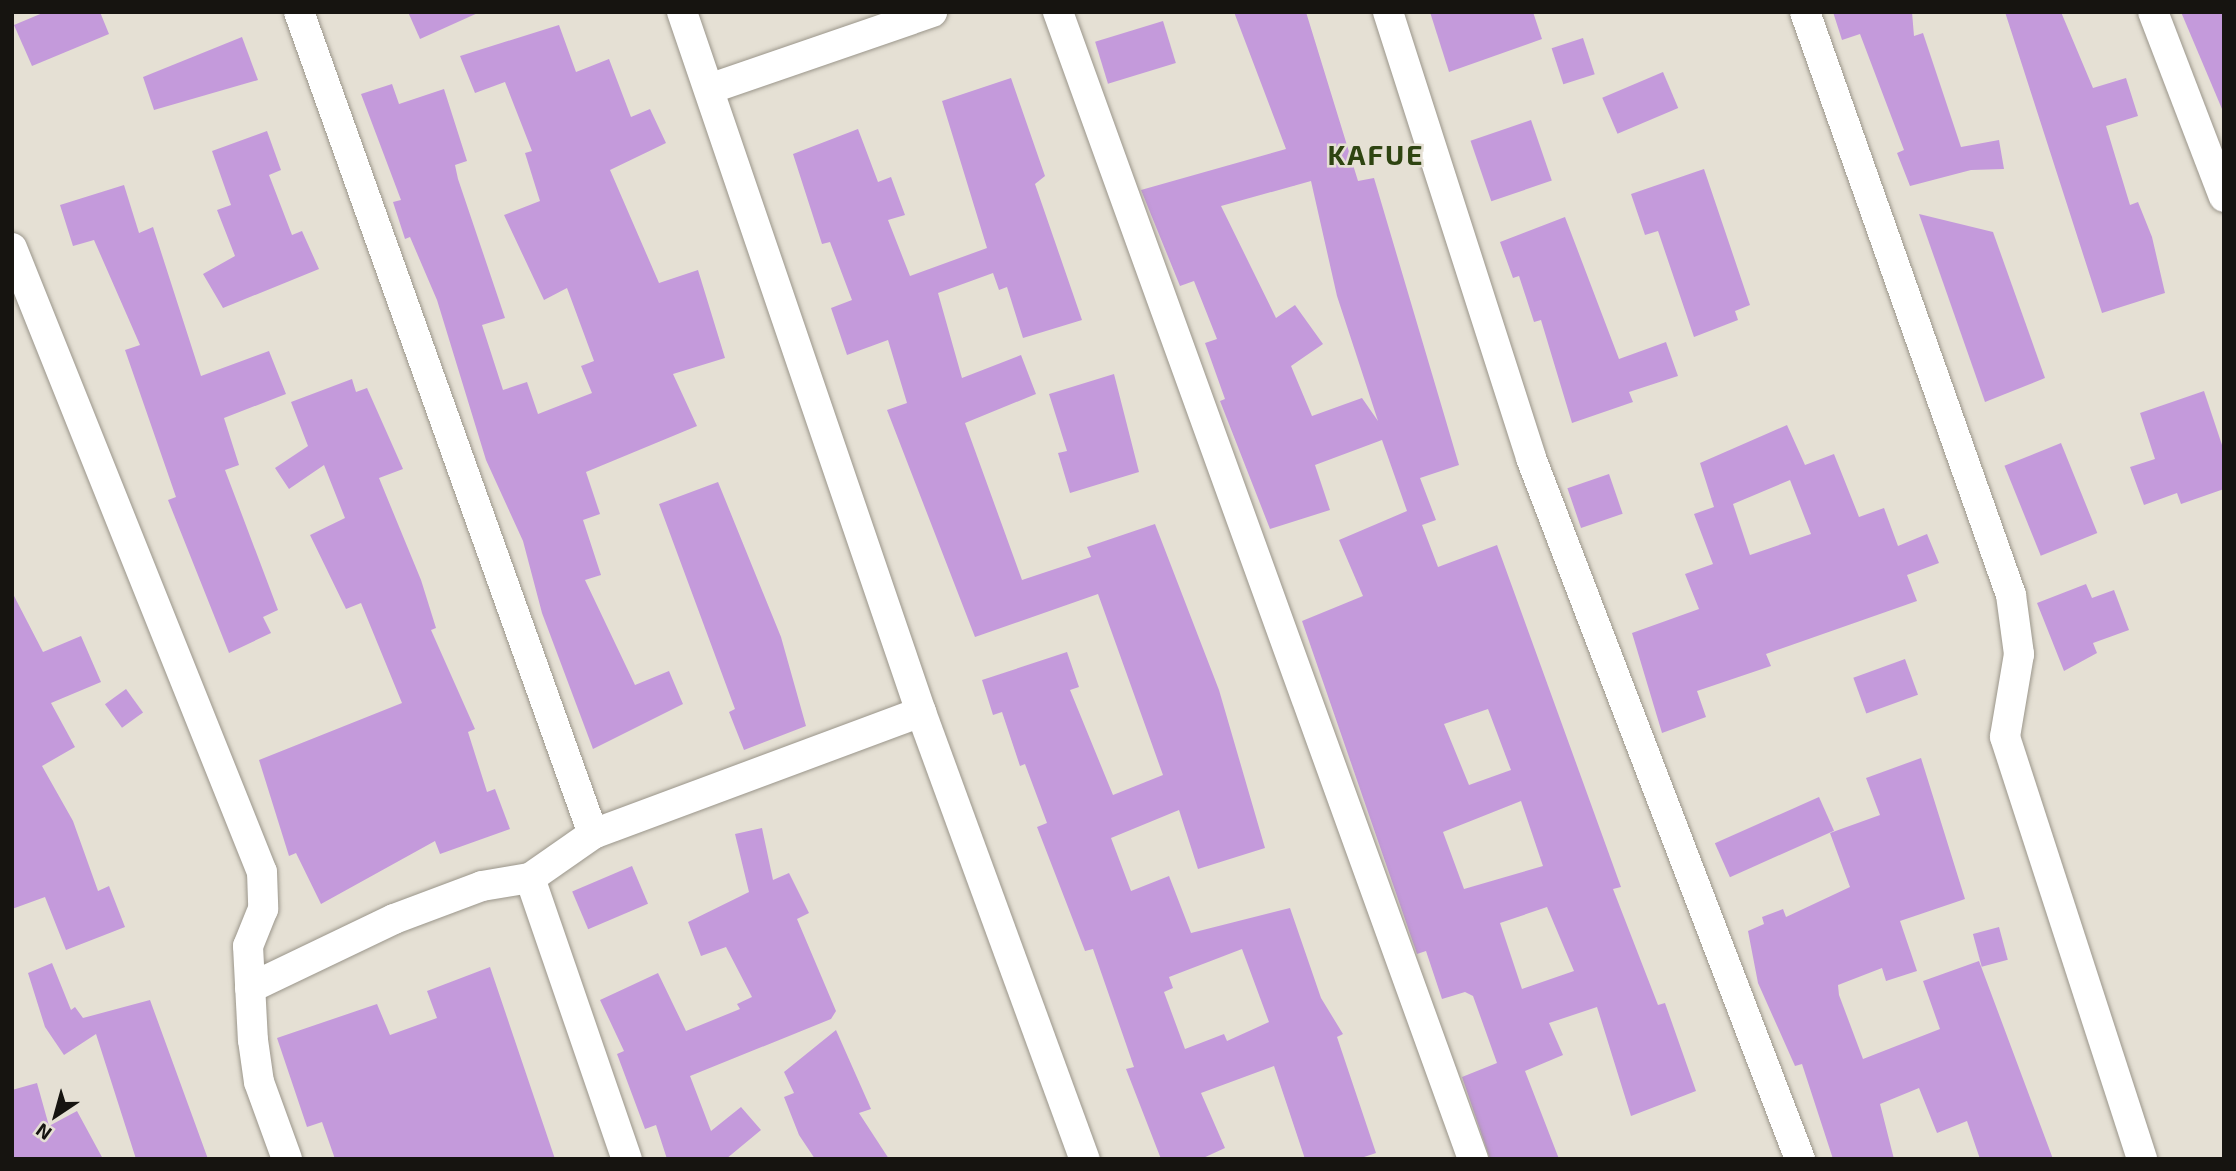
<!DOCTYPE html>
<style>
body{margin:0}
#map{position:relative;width:2236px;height:1171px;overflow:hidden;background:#e5e0d4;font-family:"Exo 2",sans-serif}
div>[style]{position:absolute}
.building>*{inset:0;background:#c49adb;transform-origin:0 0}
.roads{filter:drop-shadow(0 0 2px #9b968b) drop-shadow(0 0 2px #9b968b)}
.street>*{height:30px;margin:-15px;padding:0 15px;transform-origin:15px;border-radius:15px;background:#fff}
span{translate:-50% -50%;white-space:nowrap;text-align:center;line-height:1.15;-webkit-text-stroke:5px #e5e0d4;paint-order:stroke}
.district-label{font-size:28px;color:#2e4411;font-weight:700;letter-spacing:2px}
.frame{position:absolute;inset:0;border:14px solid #161410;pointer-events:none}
.north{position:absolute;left:21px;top:1080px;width:70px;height:70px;-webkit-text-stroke:5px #e5e0d4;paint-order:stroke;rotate:216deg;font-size:19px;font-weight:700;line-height:28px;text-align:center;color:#161410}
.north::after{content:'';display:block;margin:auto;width:24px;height:32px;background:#161410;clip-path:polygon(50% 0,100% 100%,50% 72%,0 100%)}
</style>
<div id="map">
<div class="building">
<i style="clip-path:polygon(45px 12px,100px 12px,109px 34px,32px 66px,14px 25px)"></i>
<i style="clip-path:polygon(408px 12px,480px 12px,420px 39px)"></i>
<i style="clip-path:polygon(evenodd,1234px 12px,1306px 12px,1358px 181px,1374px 178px,1459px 465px,1420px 478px,1436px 520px,1422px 525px,1438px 567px,1497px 545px,1621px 887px,1613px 889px,1658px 1005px,1665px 1003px,1696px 1091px,1631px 1116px,1597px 1007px,1549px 1023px,1563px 1055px,1525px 1071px,1559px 1159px,1490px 1159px,1462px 1077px,1497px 1063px,1473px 996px,1465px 992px,1442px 999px,1426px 951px,1417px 954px,1302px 621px,1363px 596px,1339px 540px,1407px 511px,1382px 440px,1315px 465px,1330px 510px,1270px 529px,1220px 401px,1225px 399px,1205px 343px,1217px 339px,1194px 281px,1180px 286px,1141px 190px,1286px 149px,1234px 12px,1311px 181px,1337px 296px,1378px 421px,1362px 398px,1312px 416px,1291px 366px,1323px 344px,1295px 305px,1276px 318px,1221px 206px,1311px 181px,1234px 12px,1488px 709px,1511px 770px,1469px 785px,1444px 724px,1488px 709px,1234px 12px,1521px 801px,1543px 866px,1464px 889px,1443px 832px,1521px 801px,1234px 12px,1547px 907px,1574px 971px,1522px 989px,1500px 923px,1547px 907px)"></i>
<i style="clip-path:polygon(1430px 12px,1533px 12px,1542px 39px,1449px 72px)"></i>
<i style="clip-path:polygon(1833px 12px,1912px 12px,1914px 36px,1923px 33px,1961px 147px,1999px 140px,2004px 169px,1971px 170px,1910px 186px,1897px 153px,1904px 150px,1860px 34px,1842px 40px)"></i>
<i style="clip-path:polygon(2005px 12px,2061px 12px,2093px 88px,2126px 78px,2138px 116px,2106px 126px,2130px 205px,2138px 202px,2152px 237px,2165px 293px,2102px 313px)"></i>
<i style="clip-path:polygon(2181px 12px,2224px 12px,2224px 109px,2222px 109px)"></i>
<i style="left:1163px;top:21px;width:44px;height:71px;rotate:73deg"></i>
<i style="clip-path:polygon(559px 25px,576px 72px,609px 59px,631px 117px,650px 109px,666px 143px,610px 170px,659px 283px,698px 270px,725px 358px,673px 374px,697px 426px,586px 472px,600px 514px,583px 520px,601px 575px,585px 580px,635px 685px,669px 671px,683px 704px,593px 749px,542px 613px,523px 541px,486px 460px,437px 300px,410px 237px,405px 239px,393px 202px,401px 200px,361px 94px,392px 84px,399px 104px,444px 89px,467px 161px,455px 165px,458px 179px,505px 318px,482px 325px,503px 390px,527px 382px,538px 414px,592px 393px,581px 366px,594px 361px,567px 288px,544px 300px,504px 215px,540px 201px,525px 153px,532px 151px,505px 82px,475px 93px,460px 56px)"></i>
<i style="clip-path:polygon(242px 37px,258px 80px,154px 110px,143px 77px)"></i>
<i style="left:1583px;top:38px;width:38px;height:33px;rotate:72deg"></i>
<i style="left:1663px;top:72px;width:39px;height:66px;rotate:67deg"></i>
<i style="clip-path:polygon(evenodd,1011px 78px,1045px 176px,1035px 184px,1082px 320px,1023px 338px,1007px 287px,999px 290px,993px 273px,938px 293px,962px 378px,1021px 355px,1036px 394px,965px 423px,1022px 580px,1091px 557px,1087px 547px,1155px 524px,1219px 690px,1265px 848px,1198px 869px,1179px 810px,1111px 838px,1131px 891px,1169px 876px,1191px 933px,1290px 908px,1321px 998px,1343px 1034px,1337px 1037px,1376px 1153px,1358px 1159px,1305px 1159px,1274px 1066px,1201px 1093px,1225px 1148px,1201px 1159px,1161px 1159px,1126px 1069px,1134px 1067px,1093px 949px,1085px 951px,1037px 827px,1047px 823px,1025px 764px,1020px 766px,1002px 712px,993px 715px,982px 680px,1067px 652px,1079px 687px,1070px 690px,1113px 795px,1163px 775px,1098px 594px,975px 637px,887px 410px,907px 403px,888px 340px,847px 355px,831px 308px,852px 300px,830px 242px,822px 244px,793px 154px,858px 129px,878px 182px,891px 177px,905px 215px,888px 220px,910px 276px,987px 248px,942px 101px,1011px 78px,1242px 949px,1269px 1022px,1227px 1041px,1224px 1034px,1185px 1049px,1164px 992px,1173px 988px,1169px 977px,1242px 949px)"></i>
<i style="left:1531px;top:120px;width:64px;height:64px;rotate:71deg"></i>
<i style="clip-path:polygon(267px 131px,281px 170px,269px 175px,292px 235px,302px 231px,319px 269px,223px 308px,203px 274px,235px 256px,217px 210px,231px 205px,212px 151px)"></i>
<i style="clip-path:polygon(1704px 169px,1750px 305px,1735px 311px,1738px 320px,1694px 337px,1658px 231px,1645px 235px,1631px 194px)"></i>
<i style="clip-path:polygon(124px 185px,139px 233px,153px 227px,201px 376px,269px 351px,286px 394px,224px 418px,239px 465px,225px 470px,278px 610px,263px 617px,271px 633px,229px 653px,168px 500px,176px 497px,125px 350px,140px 345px,94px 240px,73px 246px,60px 205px)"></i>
<i style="clip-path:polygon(1919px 214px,1993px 232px,2045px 378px,1985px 402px)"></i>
<i style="clip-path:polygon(1565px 217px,1619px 359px,1666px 342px,1678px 376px,1629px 392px,1633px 402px,1572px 423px,1541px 320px,1534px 322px,1519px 276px,1513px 278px,1500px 242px)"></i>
<i style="clip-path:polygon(1114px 374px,1139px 472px,1070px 493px,1058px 453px,1067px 451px,1049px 394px)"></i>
<i style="clip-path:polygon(352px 379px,356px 392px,367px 388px,403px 469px,379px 478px,421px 580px,436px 628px,431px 630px,475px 729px,468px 732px,487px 792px,495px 789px,510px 829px,440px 854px,435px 841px,321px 904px,296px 853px,289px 856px,259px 760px,402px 703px,361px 603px,346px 609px,310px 535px,345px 518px,324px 465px,289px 489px,275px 468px,308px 446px,291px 402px)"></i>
<i style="clip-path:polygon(2204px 391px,2224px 451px,2224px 489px,2181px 504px,2177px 493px,2144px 505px,2130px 467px,2155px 459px,2140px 413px)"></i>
<i style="clip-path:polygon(evenodd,1787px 425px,1805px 465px,1834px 454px,1859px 517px,1884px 508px,1898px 546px,1927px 534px,1939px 563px,1907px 575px,1917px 601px,1766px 654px,1771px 666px,1697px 691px,1706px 717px,1662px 733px,1632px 633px,1699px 609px,1685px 574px,1713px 564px,1694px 514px,1714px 507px,1700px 463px,1787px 425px,1790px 480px,1811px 534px,1750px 555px,1733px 504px,1790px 480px)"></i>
<i style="left:2061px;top:443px;width:97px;height:61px;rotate:68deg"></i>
<i style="left:1609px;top:474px;width:42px;height:44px;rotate:71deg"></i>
<i style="clip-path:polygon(718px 482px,781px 637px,806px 726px,744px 750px,729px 712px,735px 709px,659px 504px)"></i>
<i style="clip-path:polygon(2086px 584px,2092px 598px,2114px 590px,2129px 630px,2093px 643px,2097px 653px,2064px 671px,2037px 603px)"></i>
<i style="clip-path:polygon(12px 592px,43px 652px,81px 636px,101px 682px,51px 703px,75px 747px,42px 766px,73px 821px,98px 891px,109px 886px,125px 927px,66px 950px,45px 897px,12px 909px)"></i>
<i style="left:1905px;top:659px;width:38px;height:55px;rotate:70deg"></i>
<i style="left:126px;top:689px;width:29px;height:26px;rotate:54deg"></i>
<i style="clip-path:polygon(1921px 758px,1965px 899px,1900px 921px,1917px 971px,1886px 981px,1882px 968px,1838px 985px,1839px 995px,1863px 1059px,1940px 1029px,1923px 981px,1979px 961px,2053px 1159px,1980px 1159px,1967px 1121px,1937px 1133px,1919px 1088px,1880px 1104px,1894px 1159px,1833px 1159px,1802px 1064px,1795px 1066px,1758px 983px,1748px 931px,1764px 924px,1762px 917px,1783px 909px,1786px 917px,1850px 887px,1830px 833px,1880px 815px,1866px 778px)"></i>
<i style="left:1819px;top:797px;width:37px;height:114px;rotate:66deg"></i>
<i style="clip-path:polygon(762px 828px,773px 880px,789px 873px,809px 913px,797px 919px,836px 1011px,831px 1019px,690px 1076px,711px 1131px,741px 1107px,761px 1130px,726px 1159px,667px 1159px,656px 1125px,645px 1129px,617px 1054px,624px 1051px,600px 1000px,658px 973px,686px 1031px,740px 1009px,737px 1004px,752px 997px,726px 947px,701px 956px,688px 922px,749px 892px,735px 834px)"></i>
<i style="left:632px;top:866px;width:41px;height:65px;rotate:67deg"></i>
<i style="left:1999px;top:927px;width:34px;height:27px;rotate:75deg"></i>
<i style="clip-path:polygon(52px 963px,71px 1010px,75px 1007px,83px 1018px,150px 1000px,208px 1159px,136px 1159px,96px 1034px,64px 1055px,45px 1027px,28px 973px)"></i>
<i style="clip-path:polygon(490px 967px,555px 1159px,335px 1159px,322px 1122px,307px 1127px,277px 1038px,377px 1004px,390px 1035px,437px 1018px,427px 991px)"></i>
<i style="clip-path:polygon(836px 1030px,871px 1109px,859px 1113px,889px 1159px,815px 1159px,799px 1135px,784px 1097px,794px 1093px,784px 1072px)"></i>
<i style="clip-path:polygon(37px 1083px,49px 1126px,77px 1111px,103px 1159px,12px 1159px,12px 1090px)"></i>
</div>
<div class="roads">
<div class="street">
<i style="left:299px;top:12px;width:873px;rotate:70.32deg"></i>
<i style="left:682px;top:12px;width:740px;rotate:71.15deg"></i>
<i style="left:921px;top:712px;width:476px;rotate:69.9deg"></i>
<i style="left:1058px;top:12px;width:1220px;rotate:70.11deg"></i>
<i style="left:1388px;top:12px;width:468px;rotate:72.2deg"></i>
<i style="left:1531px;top:458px;width:751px;rotate:69.01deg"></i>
<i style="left:1805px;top:12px;width:618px;rotate:70.54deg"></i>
<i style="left:2011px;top:595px;width:60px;rotate:82.3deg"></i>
<i style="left:2019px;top:654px;width:84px;rotate:99.6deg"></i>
<i style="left:2005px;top:737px;width:444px;rotate:72deg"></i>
<i style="left:2153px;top:12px;width:198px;rotate:69deg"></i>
<i style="left:709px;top:89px;width:236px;rotate:-19deg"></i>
<i style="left:12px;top:248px;width:672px;rotate:68.17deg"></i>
<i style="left:262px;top:872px;width:37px;rotate:88deg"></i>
<i style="left:263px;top:909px;width:40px;rotate:112deg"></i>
<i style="left:248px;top:946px;width:94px;rotate:87deg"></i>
<i style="left:253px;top:1040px;width:42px;rotate:81.9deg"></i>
<i style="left:259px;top:1082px;width:82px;rotate:70deg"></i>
<i style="left:530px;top:878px;width:297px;rotate:71deg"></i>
<i style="left:250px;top:988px;width:160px;rotate:-25.6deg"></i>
<i style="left:394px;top:919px;width:94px;rotate:-20.6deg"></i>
<i style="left:482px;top:886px;width:49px;rotate:-9.5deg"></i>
<i style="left:530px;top:878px;width:77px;rotate:-34.9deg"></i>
<i style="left:593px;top:834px;width:350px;rotate:-20.4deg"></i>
</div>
</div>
<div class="district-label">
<span style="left:1376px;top:154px">KAFUE</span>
</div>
<div class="frame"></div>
<div class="north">N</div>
</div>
